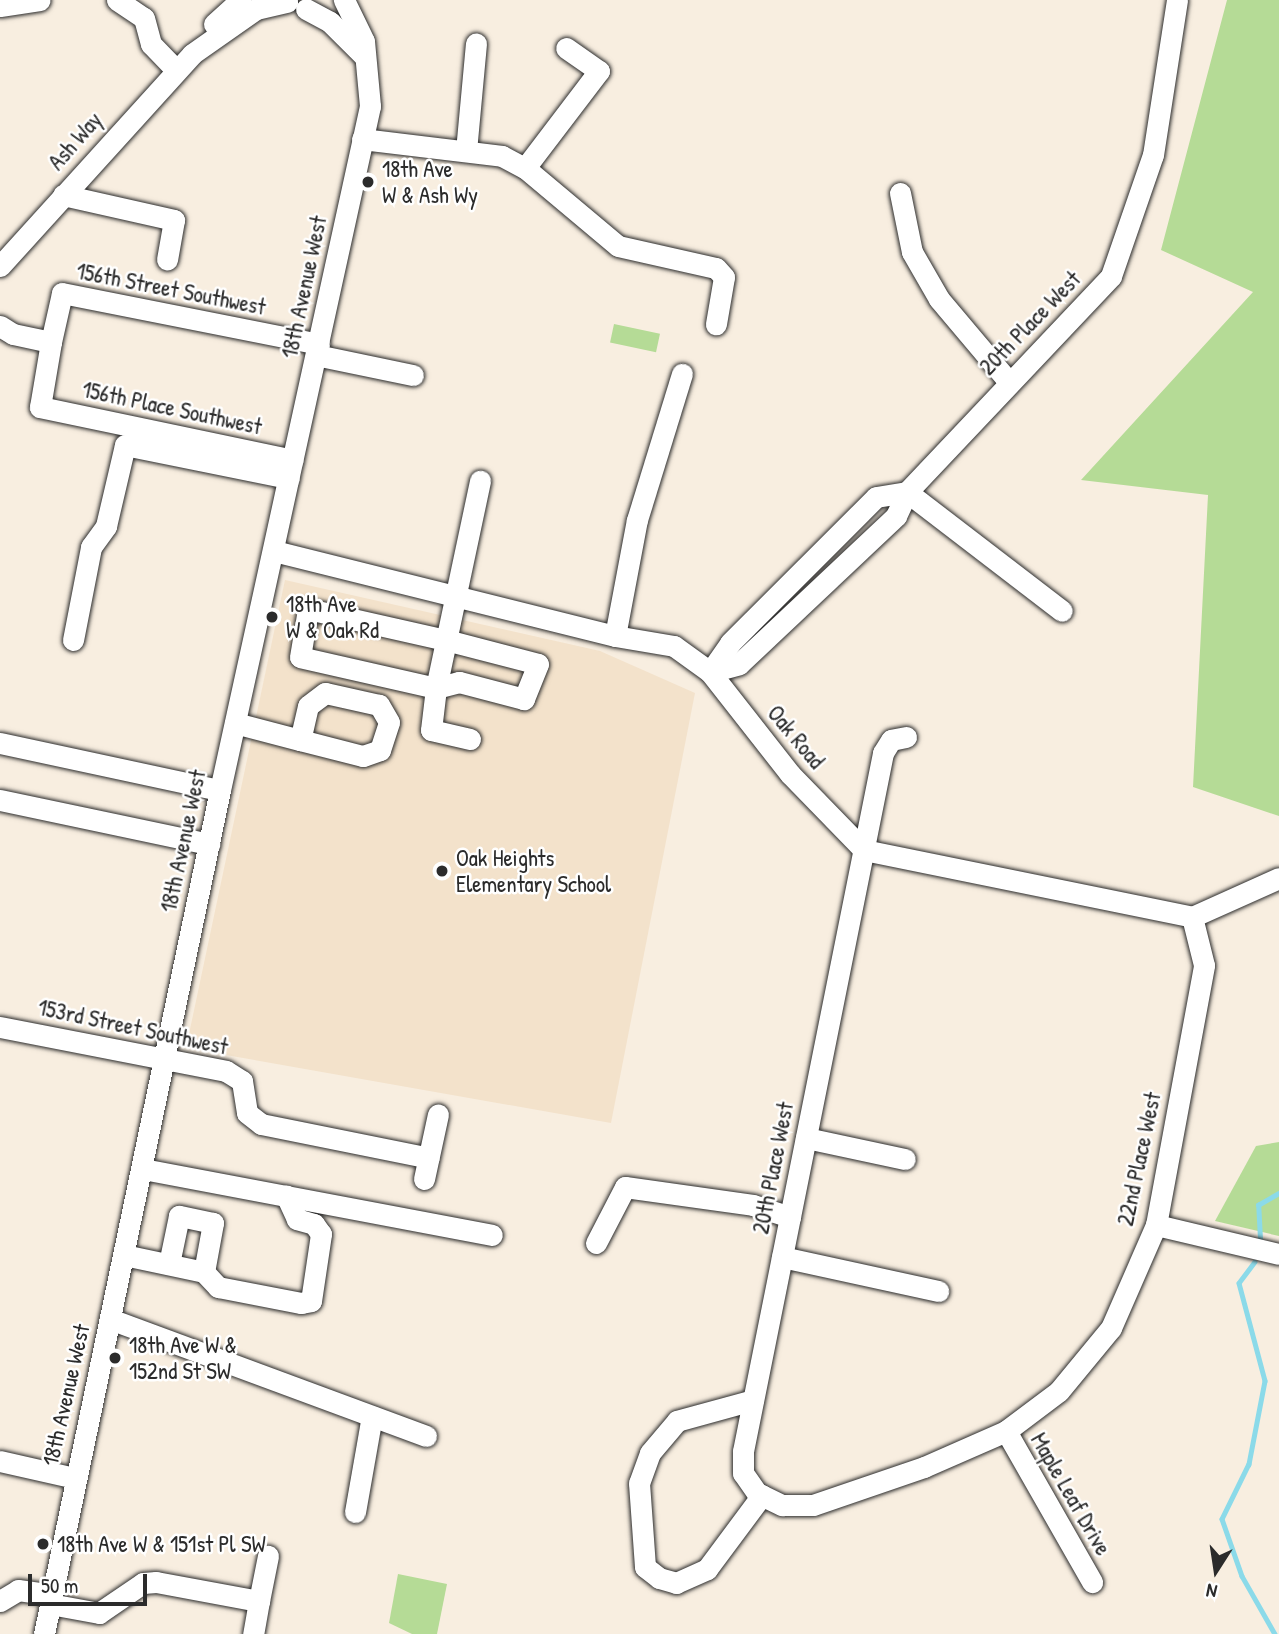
<!DOCTYPE html>
<style>
body{margin:0}
#map{position:relative;width:1279px;height:1634px;overflow:hidden;background:#f8eee0;font-family:"Patrick Hand",sans-serif}
div>[style]{position:absolute}
.built>*{inset:0;background:#f3e2cb}
.green>*{inset:0;background:#b5db96;transform-origin:0 0}
.stream>*{height:4.5px;margin:-2.25px;padding:0 2.25px;transform-origin:2.25px;border-radius:2.25px;background:#8bdae9}
.roads{filter:drop-shadow(0 0 2px #2b2b2b) drop-shadow(0 0 2px #2b2b2b)}
.minor>*{height:21px;margin:-10.5px;padding:0 10.5px;transform-origin:10.5px;border-radius:10.5px;background:#fff}
.dots>*{width:19px;height:19px;translate:-50% -50%;box-sizing:border-box;border:4px solid #fff;border-radius:50%}
span{translate:-50% -50%;white-space:nowrap;text-align:center;line-height:1.15;-webkit-text-stroke:5px #fff;paint-order:stroke}
.street-label{font-size:23px;color:#2b2b2b}
.poi-label{font-size:23px;color:#2b2b2b}
.left{translate:0 -50%;text-align:left}
.north{position:absolute;left:1181px;top:1536px;width:70px;height:70px;-webkit-text-stroke:5px #fff;paint-order:stroke;rotate:192deg;font-size:19px;font-weight:700;line-height:28px;text-align:center;color:#2b2b2b}
.north::after{content:'';display:block;margin:auto;width:24px;height:32px;background:#2b2b2b;clip-path:polygon(50% 0,100% 100%,50% 72%,0 100%)}
.scale{position:absolute;left:28px;top:1574px;width:119px;height:32px;box-sizing:border-box;border:4px solid #2b2b2b;border-top:0;padding-left:9px;font-size:21px;line-height:24px;white-space:nowrap;color:#2b2b2b;-webkit-text-stroke:5px #fff;paint-order:stroke}
</style>
<div id="map">
<div class="built">
<i style="clip-path:polygon(285px 580px,600px 651px,695px 693px,611px 1123px,186px 1048px)"></i>
</div>
<div class="green">
<i style="clip-path:polygon(1227px 0,1279px 0,1279px 816px,1193px 787px,1208px 495px,1081px 480px,1253px 292px,1161px 250px)"></i>
<i style="left:614px;top:324px;width:47px;height:19px;rotate:12deg"></i>
<i style="clip-path:polygon(1279px 1142px,1279px 1236px,1215px 1221px,1256px 1146px)"></i>
<i style="clip-path:polygon(398px 1574px,447px 1584px,437px 1634px,412px 1634px,389px 1623px)"></i>
</div>
<div class="stream">
<i style="left:1260px;top:1239px;width:34px;rotate:-93deg"></i>
<i style="left:1258px;top:1205px;width:24px;rotate:-30deg"></i>
<i style="left:1255px;top:1262px;width:26px;rotate:127deg"></i>
<i style="left:1239px;top:1283px;width:101px;rotate:75.1deg"></i>
<i style="left:1265px;top:1381px;width:85px;rotate:100.9deg"></i>
<i style="left:1249px;top:1464px;width:61px;rotate:116.1deg"></i>
<i style="left:1222px;top:1519px;width:60px;rotate:70.7deg"></i>
<i style="left:1242px;top:1576px;width:67px;rotate:60.4deg"></i>
</div>
<div class="roads">
<div class="minor">
<i style="left:117px;top:0;width:32px;rotate:34deg"></i>
<i style="left:144px;top:18px;width:27px;rotate:75deg"></i>
<i style="left:151px;top:44px;width:36px;rotate:46deg"></i>
<i style="left:0;top:6px;width:40px;rotate:-8.5deg"></i>
<i style="left:306px;top:9px;width:27px;rotate:28deg"></i>
<i style="left:330px;top:22px;width:48px;rotate:45deg"></i>
<i style="left:214px;top:24px;width:36px;rotate:-42deg"></i>
<i style="left:362px;top:139px;width:141px;rotate:6.9deg"></i>
<i style="left:502px;top:156px;width:26px;rotate:28deg"></i>
<i style="left:525px;top:168px;width:121px;rotate:40deg"></i>
<i style="left:618px;top:246px;width:100px;rotate:12.7deg"></i>
<i style="left:716px;top:268px;width:12px;rotate:48deg"></i>
<i style="left:724px;top:277px;width:48px;rotate:99.7deg"></i>
<i style="left:466px;top:151px;width:108px;rotate:-84.7deg"></i>
<i style="left:525px;top:168px;width:122px;rotate:-52.7deg"></i>
<i style="left:599px;top:71px;width:40px;rotate:-145.1deg"></i>
<i style="left:900px;top:193px;width:60px;rotate:78.5deg"></i>
<i style="left:912px;top:252px;width:54px;rotate:60.1deg"></i>
<i style="left:939px;top:299px;width:107px;rotate:49.9deg"></i>
<i style="left:63px;top:195px;width:114px;rotate:12.7deg"></i>
<i style="left:174px;top:220px;width:40px;rotate:100deg"></i>
<i style="left:0;top:266px;width:286px;rotate:-47.8deg"></i>
<i style="left:192px;top:54px;width:78px;rotate:-35.1deg"></i>
<i style="left:256px;top:9px;width:32px;rotate:-13deg"></i>
<i style="left:0;top:326px;width:15px;rotate:32deg"></i>
<i style="left:13px;top:334px;width:39px;rotate:12deg"></i>
<i style="left:51px;top:342px;width:66px;rotate:99.6deg"></i>
<i style="left:40px;top:407px;width:258px;rotate:11.8deg"></i>
<i style="left:51px;top:342px;width:50px;rotate:-77.3deg"></i>
<i style="left:62px;top:293px;width:262px;rotate:11.2deg"></i>
<i style="left:316px;top:355px;width:99px;rotate:11.7deg"></i>
<i style="left:907px;top:492px;width:195px;rotate:37.5deg"></i>
<i style="left:274px;top:551px;width:351px;rotate:14deg"></i>
<i style="left:615px;top:636px;width:60px;rotate:9.6deg"></i>
<i style="left:674px;top:646px;width:44px;rotate:35.8deg"></i>
<i style="left:710px;top:672px;width:130px;rotate:51.9deg"></i>
<i style="left:790px;top:774px;width:106px;rotate:45.8deg"></i>
<i style="left:864px;top:850px;width:335px;rotate:11.5deg"></i>
<i style="left:1192px;top:917px;width:95px;rotate:-24.1deg"></i>
<i style="left:308px;top:609px;width:141px;rotate:12.7deg"></i>
<i style="left:446px;top:640px;width:95px;rotate:14.6deg"></i>
<i style="left:538px;top:664px;width:38px;rotate:112deg"></i>
<i style="left:524px;top:699px;width:67px;rotate:-165.3deg"></i>
<i style="left:459px;top:682px;width:24px;rotate:165deg"></i>
<i style="left:436px;top:688px;width:139px;rotate:-167.2deg"></i>
<i style="left:300px;top:657px;width:49px;rotate:-80.5deg"></i>
<i style="left:615px;top:636px;width:118px;rotate:-79.3deg"></i>
<i style="left:637px;top:520px;width:153px;rotate:-72.9deg"></i>
<i style="left:73px;top:640px;width:95px;rotate:-79deg"></i>
<i style="left:91px;top:547px;width:26px;rotate:-54deg"></i>
<i style="left:106px;top:526px;width:83px;rotate:-76.8deg"></i>
<i style="left:125px;top:445px;width:167px;rotate:11.4deg"></i>
<i style="left:710px;top:672px;width:30px;rotate:-15deg"></i>
<i style="left:739px;top:664px;width:216px;rotate:-43.3deg"></i>
<i style="left:896px;top:516px;width:26px;rotate:-65deg"></i>
<i style="left:907px;top:492px;width:297px;rotate:-46.6deg"></i>
<i style="left:1111px;top:276px;width:128px;rotate:-70.9deg"></i>
<i style="left:1153px;top:155px;width:157px;rotate:-81.2deg"></i>
<i style="left:710px;top:672px;width:35px;rotate:-55deg"></i>
<i style="left:730px;top:643px;width:206px;rotate:-45deg"></i>
<i style="left:876px;top:497px;width:31px;rotate:-9deg"></i>
<i style="left:235px;top:723px;width:67px;rotate:14.7deg"></i>
<i style="left:300px;top:740px;width:65px;rotate:14.3deg"></i>
<i style="left:363px;top:756px;width:18px;rotate:-19deg"></i>
<i style="left:380px;top:750px;width:29px;rotate:-72deg"></i>
<i style="left:389px;top:722px;width:20px;rotate:-120deg"></i>
<i style="left:379px;top:705px;width:55px;rotate:-167.5deg"></i>
<i style="left:325px;top:693px;width:21px;rotate:143deg"></i>
<i style="left:308px;top:706px;width:35px;rotate:103deg"></i>
<i style="left:906px;top:737px;width:15px;rotate:169deg"></i>
<i style="left:891px;top:740px;width:15px;rotate:122deg"></i>
<i style="left:883px;top:753px;width:712px;rotate:101.34deg"></i>
<i style="left:743px;top:1451px;width:22px;rotate:90deg"></i>
<i style="left:743px;top:1473px;width:24px;rotate:55deg"></i>
<i style="left:757px;top:1493px;width:28px;rotate:26deg"></i>
<i style="left:782px;top:1505px;width:31px"></i>
<i style="left:813px;top:1505px;width:117px;rotate:-18.9deg"></i>
<i style="left:924px;top:1467px;width:90px;rotate:-23.7deg"></i>
<i style="left:1006px;top:1431px;width:66px;rotate:-37deg"></i>
<i style="left:1059px;top:1391px;width:82px;rotate:-50.5deg"></i>
<i style="left:1111px;top:1328px;width:112px;rotate:-66.4deg"></i>
<i style="left:1156px;top:1225px;width:264px;rotate:-79.5deg"></i>
<i style="left:1204px;top:965px;width:49px;rotate:-104deg"></i>
<i style="left:470px;top:739px;width:40px;rotate:-167deg"></i>
<i style="left:431px;top:730px;width:42px;rotate:-83.2deg"></i>
<i style="left:436px;top:688px;width:212px;rotate:-78deg"></i>
<i style="left:0;top:743px;width:225px;rotate:12.1deg"></i>
<i style="left:0;top:800px;width:214px;rotate:11.9deg"></i>
<i style="left:0;top:1027px;width:230px;rotate:11deg"></i>
<i style="left:226px;top:1071px;width:19px;rotate:32deg"></i>
<i style="left:242px;top:1081px;width:32px;rotate:81deg"></i>
<i style="left:247px;top:1113px;width:18px;rotate:38deg"></i>
<i style="left:261px;top:1124px;width:171px;rotate:11.4deg"></i>
<i style="left:806px;top:1138px;width:101px;rotate:12deg"></i>
<i style="left:143px;top:1169px;width:355px;rotate:10.7deg"></i>
<i style="left:424px;top:1179px;width:66px;rotate:-77.8deg"></i>
<i style="left:1156px;top:1225px;width:126px;rotate:13.3deg"></i>
<i style="left:596px;top:1243px;width:63px;rotate:-62.6deg"></i>
<i style="left:625px;top:1187px;width:129px;rotate:8deg"></i>
<i style="left:753px;top:1205px;width:39px;rotate:18deg"></i>
<i style="left:124px;top:1255px;width:82px;rotate:12deg"></i>
<i style="left:204px;top:1272px;width:50px;rotate:-79.6deg"></i>
<i style="left:213px;top:1223px;width:35px;rotate:-168deg"></i>
<i style="left:179px;top:1216px;width:49px;rotate:101.8deg"></i>
<i style="left:782px;top:1257px;width:160px;rotate:12.3deg"></i>
<i style="left:204px;top:1272px;width:21px;rotate:47deg"></i>
<i style="left:218px;top:1287px;width:85px;rotate:10.9deg"></i>
<i style="left:301px;top:1303px;width:10px;rotate:-11deg"></i>
<i style="left:311px;top:1301px;width:68px;rotate:-81.5deg"></i>
<i style="left:321px;top:1234px;width:12px;rotate:-125deg"></i>
<i style="left:314px;top:1224px;width:18px;rotate:-164deg"></i>
<i style="left:297px;top:1219px;width:26px;rotate:-115deg"></i>
<i style="left:110px;top:1319px;width:337px;rotate:20.3deg"></i>
<i style="left:753px;top:1400px;width:79px;rotate:164.6deg"></i>
<i style="left:677px;top:1421px;width:42px;rotate:130.2deg"></i>
<i style="left:650px;top:1453px;width:32px;rotate:110deg"></i>
<i style="left:639px;top:1483px;width:84px;rotate:85.9deg"></i>
<i style="left:645px;top:1567px;width:18px;rotate:38deg"></i>
<i style="left:659px;top:1578px;width:18px;rotate:16deg"></i>
<i style="left:676px;top:1583px;width:34px;rotate:-24deg"></i>
<i style="left:707px;top:1569px;width:92px;rotate:-53.4deg"></i>
<i style="left:1006px;top:1431px;width:174px;rotate:60.3deg"></i>
<i style="left:0;top:1461px;width:77px;rotate:12.8deg"></i>
<i style="left:355px;top:1512px;width:97px;rotate:-80deg"></i>
<i style="left:0;top:1601px;width:21px;rotate:-31deg"></i>
<i style="left:18px;top:1590px;width:34px;rotate:8deg"></i>
<i style="left:259px;top:1601px;width:46px;rotate:-78.7deg"></i>
<i style="left:50px;top:1604px;width:50px;rotate:10.4deg"></i>
<i style="left:99px;top:1613px;width:53px;rotate:-34.3deg"></i>
<i style="left:143px;top:1583px;width:13px;rotate:-4deg"></i>
<i style="left:156px;top:1582px;width:105px;rotate:10.5deg"></i>
<i style="left:259px;top:1601px;width:34px;rotate:100deg"></i>
<i style="left:44px;top:1634px;width:862px;rotate:-78.22deg"></i>
<i style="left:220px;top:790px;width:700px;rotate:-77.63deg"></i>
<i style="left:370px;top:106px;width:65px;rotate:-95.3deg"></i>
<i style="left:364px;top:41px;width:46px;rotate:-116deg"></i>
</div>
</div>
<div class="dots">
<i style="left:368px;top:182px;background:#2b2b2b"></i>
<i style="left:272px;top:617px;background:#2b2b2b"></i>
<i style="left:442px;top:871px;background:#2b2b2b"></i>
<i style="left:115px;top:1358px;background:#2b2b2b"></i>
<i style="left:43px;top:1544px;background:#2b2b2b"></i>
</div>
<div class="street-label">
<span style="left:75px;top:141px;rotate:-49deg">Ash Way</span>
<span style="left:304px;top:287px;rotate:-78deg">18th Avenue West</span>
<span style="left:171px;top:289px;rotate:11deg">156th Street Southwest</span>
<span style="left:1030px;top:323px;rotate:-46deg">20th Place West</span>
<span style="left:172px;top:408px;rotate:12deg">156th Place Southwest</span>
<span style="left:796px;top:737px;rotate:50deg">Oak Road</span>
<span style="left:183px;top:841px;rotate:-78deg">18th Avenue West</span>
<span style="left:133px;top:1027px;rotate:12deg">153rd Street Southwest</span>
<span style="left:1139px;top:1159px;rotate:-78deg">22nd Place West</span>
<span style="left:773px;top:1168px;rotate:-79deg">20th Place West</span>
<span style="left:66px;top:1395px;rotate:-77deg">18th Avenue West</span>
<span style="left:1071px;top:1494px;rotate:60deg">Maple Leaf Drive</span>
</div>
<div class="poi-label">
<span class="left" style="left:382px;top:182px">18th Ave<br>W &amp; Ash Wy</span>
<span class="left" style="left:286px;top:617px">18th Ave<br>W &amp; Oak Rd</span>
<span class="left" style="left:456px;top:871px">Oak Heights<br>Elementary School</span>
<span class="left" style="left:129px;top:1358px">18th Ave W &amp;<br>152nd St SW</span>
<span class="left" style="left:57px;top:1544px">18th Ave W &amp; 151st Pl SW</span>
</div>
<div class="north">N</div>
<div class="scale">50 m</div>
</div>
